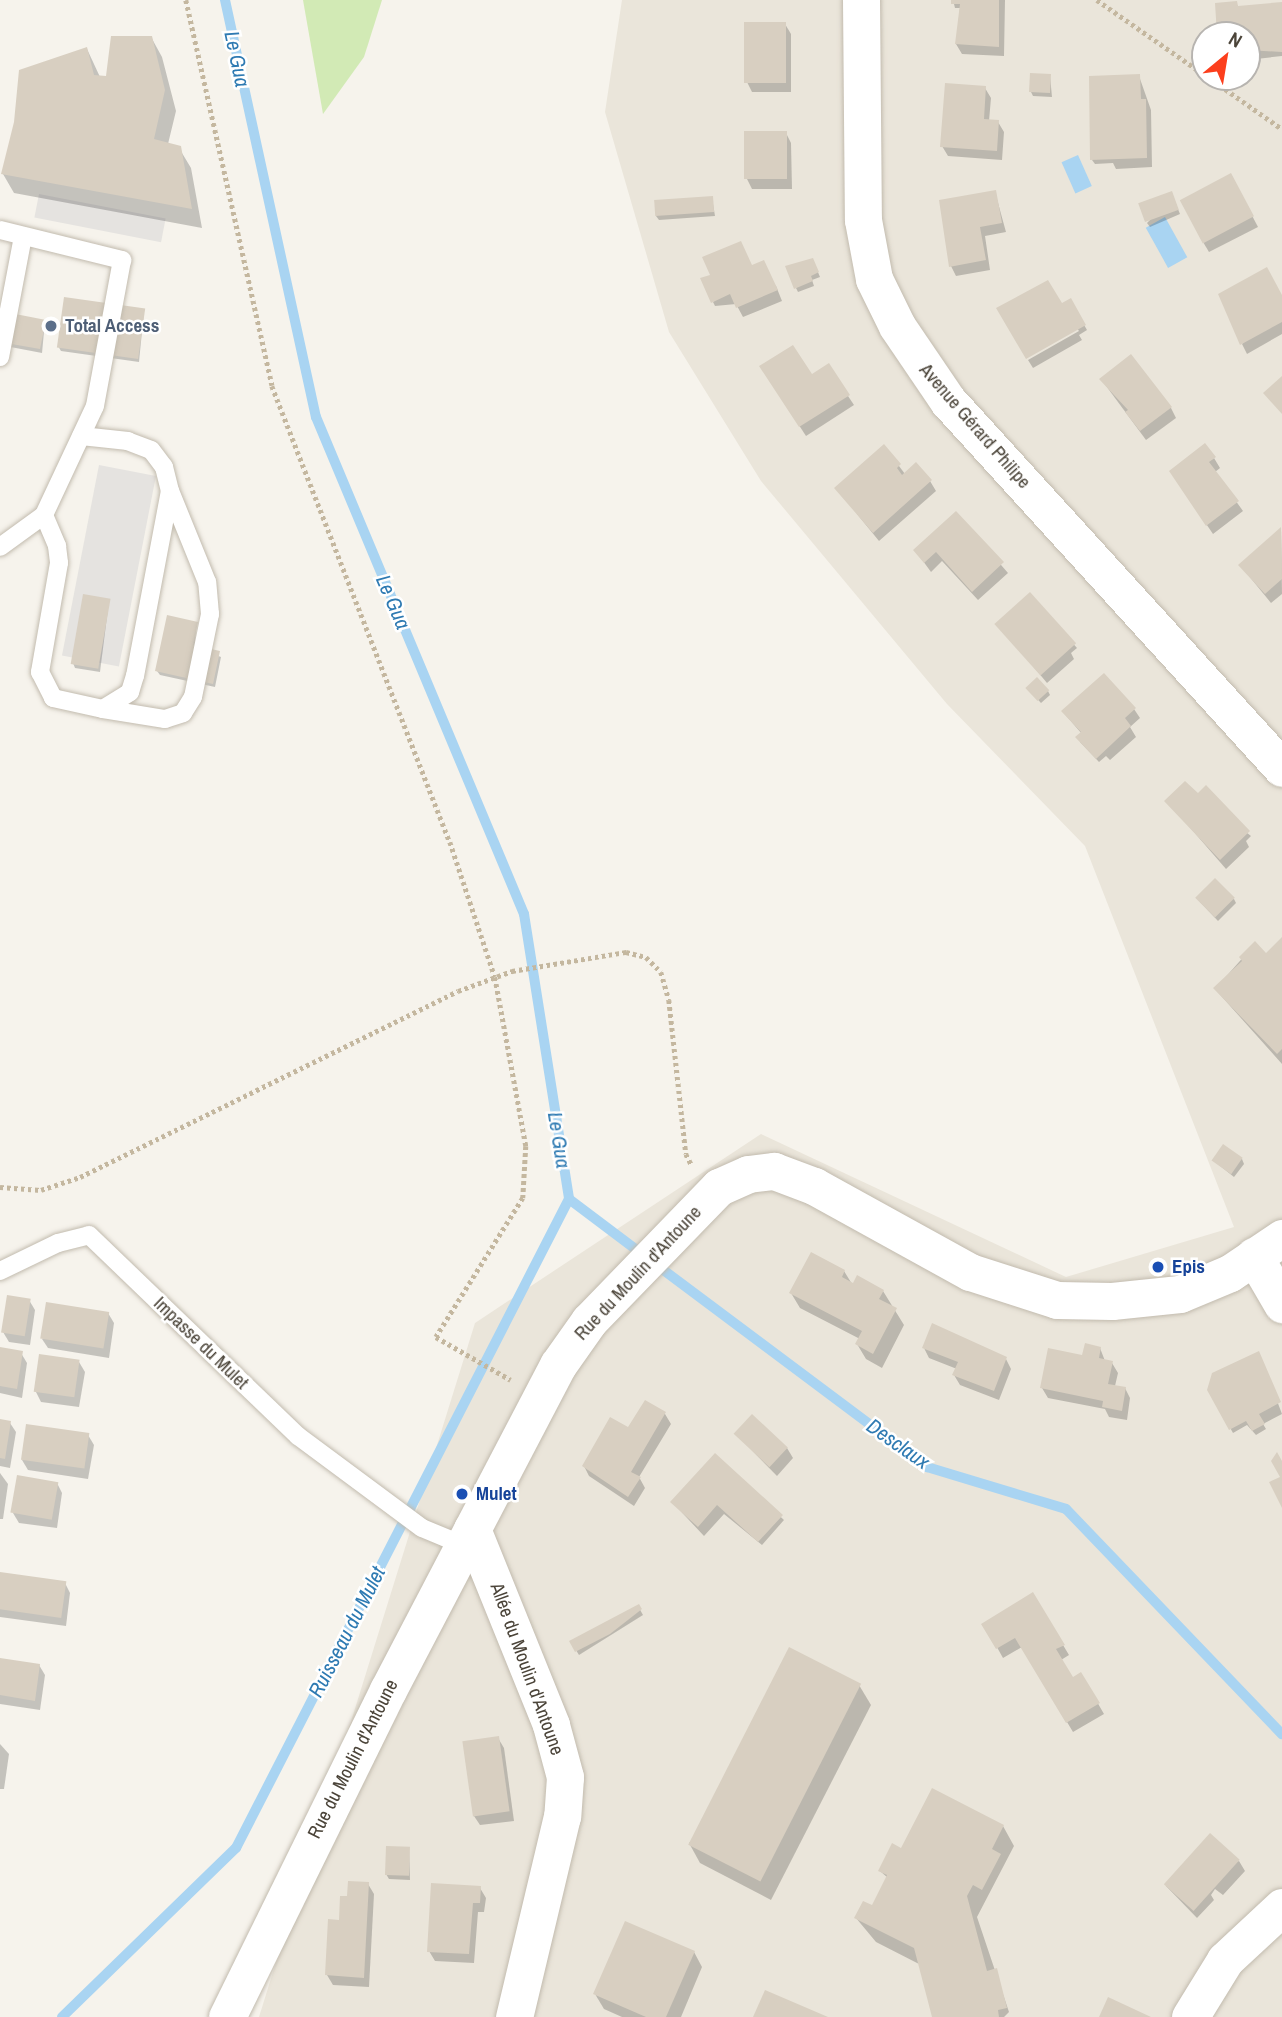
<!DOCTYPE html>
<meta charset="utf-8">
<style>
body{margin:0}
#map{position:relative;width:1282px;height:2017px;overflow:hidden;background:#f6f3ec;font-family:"Archivo Narrow",sans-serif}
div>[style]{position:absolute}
.residential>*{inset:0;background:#eae5da}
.green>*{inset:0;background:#d2eab5}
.parking>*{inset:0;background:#e5e3e0;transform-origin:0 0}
.water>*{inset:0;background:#a9d4f2;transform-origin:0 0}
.shadow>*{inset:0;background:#0003}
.stream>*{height:10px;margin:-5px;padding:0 5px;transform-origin:5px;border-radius:5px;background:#a9d4f2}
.building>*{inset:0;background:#d8cfc1;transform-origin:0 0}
.path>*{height:4.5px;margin-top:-2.25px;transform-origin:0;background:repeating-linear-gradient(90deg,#c4b79f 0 3.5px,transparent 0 7px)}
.roads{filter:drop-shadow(0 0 2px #c2bbae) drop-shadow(0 0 2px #c2bbae)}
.lane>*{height:18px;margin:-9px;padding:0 9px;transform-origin:9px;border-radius:9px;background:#fff}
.street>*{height:37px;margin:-18.5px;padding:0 18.5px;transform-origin:18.5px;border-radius:18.5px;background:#fff}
.dots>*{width:19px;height:19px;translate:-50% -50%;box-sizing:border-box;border:4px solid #fff;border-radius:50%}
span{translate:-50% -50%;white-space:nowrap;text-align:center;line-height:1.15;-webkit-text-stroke:5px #fff;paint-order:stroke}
.service-label{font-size:19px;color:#4e5e75;font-weight:700}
.left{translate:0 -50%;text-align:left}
.street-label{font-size:19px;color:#4b4439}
.transit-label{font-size:19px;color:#164399;font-weight:700}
.water-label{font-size:21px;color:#2e7ab2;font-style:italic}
.north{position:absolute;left:1191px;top:21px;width:70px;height:70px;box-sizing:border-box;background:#fff;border:2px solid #b7b4b0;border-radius:50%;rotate:30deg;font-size:19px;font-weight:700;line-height:28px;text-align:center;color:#4b4439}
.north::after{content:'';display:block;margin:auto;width:24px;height:32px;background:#fc3f1d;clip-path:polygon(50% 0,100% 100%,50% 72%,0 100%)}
</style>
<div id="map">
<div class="residential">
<i style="clip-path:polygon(evenodd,622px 0,1282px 0,1282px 2017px,259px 2017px,475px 1323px,761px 1134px,1066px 1277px,1234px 1227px,1085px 846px,947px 704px,761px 481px,669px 332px,605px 112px,622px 0,1205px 35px,1247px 35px,1247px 77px,1205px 77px,1205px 35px)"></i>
</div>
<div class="green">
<i style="clip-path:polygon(303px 0,382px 0,364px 57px,323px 114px)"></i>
</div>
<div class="parking">
<i style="left:39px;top:194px;width:129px;height:24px;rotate:11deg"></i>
<i style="left:99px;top:465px;width:58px;height:194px;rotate:11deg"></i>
</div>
<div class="water">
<i style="left:1078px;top:155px;width:34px;height:18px;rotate:66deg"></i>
<i style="left:1165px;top:217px;width:46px;height:22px;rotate:61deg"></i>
</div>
<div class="shadow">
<i style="clip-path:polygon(953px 0,1005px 0,1004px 56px,962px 54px,956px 44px,960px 8px,955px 8px)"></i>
<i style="clip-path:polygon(1236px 3px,1239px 8px,1282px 4px,1282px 56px,1247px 60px,1247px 35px,1219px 35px)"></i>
<i style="clip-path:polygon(785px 24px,791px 34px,791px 92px,752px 92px,747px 82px)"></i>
<i style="clip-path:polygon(151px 37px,162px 57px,176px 111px,168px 144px,179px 148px,191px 168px,202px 228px,14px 193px,3px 174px,87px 49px,100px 77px,107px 78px)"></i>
<i style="clip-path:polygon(1050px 76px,1052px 97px,1033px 96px,1031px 92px)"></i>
<i style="clip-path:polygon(1139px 76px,1151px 110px,1152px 167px,1116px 169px,1113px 163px,1095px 164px,1092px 160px)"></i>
<i style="clip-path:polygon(985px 88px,991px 98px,989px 121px,998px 122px,1004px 132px,1002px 160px,948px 156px,942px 146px)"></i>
<i style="clip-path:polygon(786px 133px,791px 143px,792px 189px,752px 189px,747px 179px)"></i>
<i style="clip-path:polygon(1236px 185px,1258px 227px,1209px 252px,1203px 242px)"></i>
<i style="clip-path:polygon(995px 192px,1006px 232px,985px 236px,990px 270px,956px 276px,951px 266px)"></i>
<i style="clip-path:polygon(1173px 197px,1180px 214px,1150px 227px,1147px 223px)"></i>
<i style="clip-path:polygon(712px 198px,715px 216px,659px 220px,656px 216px,655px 202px)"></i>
<i style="clip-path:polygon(815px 265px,820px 277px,812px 280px,814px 286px,798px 292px,796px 288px)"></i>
<i style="clip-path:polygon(752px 267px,776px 286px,782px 301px,743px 317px,736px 304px,715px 306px,713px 302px)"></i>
<i style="clip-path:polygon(1282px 298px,1282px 334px,1247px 354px,1242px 344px)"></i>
<i style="clip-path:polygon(1070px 301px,1087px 330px,1079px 335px,1082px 340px,1033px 368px,1028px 360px,1079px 331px,1061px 306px)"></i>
<i style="clip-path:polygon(144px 311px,139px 362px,61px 351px,58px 346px)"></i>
<i style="clip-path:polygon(45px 321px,42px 353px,0 345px)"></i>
<i style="clip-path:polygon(767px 376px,812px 376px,848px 396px,854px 405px,806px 436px)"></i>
<i style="clip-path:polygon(1101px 379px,1171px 408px,1176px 418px,1146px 440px)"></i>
<i style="clip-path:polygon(884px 446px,905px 474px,930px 481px,936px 491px,879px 541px,857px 514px)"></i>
<i style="clip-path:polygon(1214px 458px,1220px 468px,1215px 472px,1243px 511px,1213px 534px,1177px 481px)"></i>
<i style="clip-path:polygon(956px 513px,1008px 573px,978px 600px,942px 561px,931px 572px,915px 550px)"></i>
<i style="clip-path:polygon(1281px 530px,1282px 594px,1271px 603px,1240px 565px)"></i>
<i style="clip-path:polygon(1030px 595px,1077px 648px,1071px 653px,1074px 659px,1047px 683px,997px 623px)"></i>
<i style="clip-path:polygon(109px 601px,100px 672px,75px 668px,73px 663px)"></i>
<i style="clip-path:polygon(196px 623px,195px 647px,221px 657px,215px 687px,160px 675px,157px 671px)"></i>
<i style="clip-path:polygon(1048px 691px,1050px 695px,1041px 703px,1031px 692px)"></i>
<i style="clip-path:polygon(1134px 709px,1140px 718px,1130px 727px,1136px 737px,1110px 760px,1106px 756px,1099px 762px,1080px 742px,1082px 734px,1063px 712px)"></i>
<i style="clip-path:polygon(1198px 795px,1251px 836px,1246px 841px,1249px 847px,1226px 869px,1167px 801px)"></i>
<i style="clip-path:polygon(1234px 899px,1236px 903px,1218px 921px,1200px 902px)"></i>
<i style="clip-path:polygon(1282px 940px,1282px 1064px,1215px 989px,1255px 944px,1266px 956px)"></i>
<i style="clip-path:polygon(1242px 1159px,1244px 1164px,1234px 1177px,1214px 1161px)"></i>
<i style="clip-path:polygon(844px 1271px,852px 1284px,883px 1291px,904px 1325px,882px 1368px,866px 1359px,857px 1344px,860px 1339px,800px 1308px,791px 1293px)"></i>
<i style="clip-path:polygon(29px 1300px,35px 1310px,30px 1345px,9px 1342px,3px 1332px)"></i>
<i style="clip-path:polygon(108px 1313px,114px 1323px,109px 1358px,48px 1348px,42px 1339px)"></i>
<i style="clip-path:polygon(924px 1348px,1006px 1359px,1011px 1369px,999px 1400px,960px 1385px,954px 1375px,957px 1369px,929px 1358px)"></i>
<i style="clip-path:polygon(1100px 1348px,1105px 1361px,1112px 1363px,1118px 1373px,1115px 1386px,1125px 1388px,1130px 1398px,1127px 1420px,1109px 1417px,1105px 1409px,1048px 1398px,1042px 1388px)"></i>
<i style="clip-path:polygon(0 1353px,21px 1353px,27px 1363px,22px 1398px,0 1393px)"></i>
<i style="clip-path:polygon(1259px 1353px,1282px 1414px,1263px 1424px,1266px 1429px,1256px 1435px,1247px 1425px,1233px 1433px,1209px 1390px)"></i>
<i style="clip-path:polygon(79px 1362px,85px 1372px,79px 1407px,41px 1402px,36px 1392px)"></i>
<i style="clip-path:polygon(645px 1402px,665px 1414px,671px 1424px,639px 1477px,645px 1488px,634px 1506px,589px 1476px,584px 1466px,629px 1430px)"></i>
<i style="clip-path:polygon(0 1421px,10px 1423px,16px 1432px,10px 1468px,0 1466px)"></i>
<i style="clip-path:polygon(736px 1434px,787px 1448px,793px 1458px,777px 1476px)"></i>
<i style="clip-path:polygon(88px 1435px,94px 1445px,88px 1479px,28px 1470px,22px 1460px)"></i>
<i style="clip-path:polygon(715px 1456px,784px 1520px,762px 1545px,724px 1514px,704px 1536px,673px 1503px)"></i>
<i style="clip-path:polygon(0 1473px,8px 1484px,3px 1519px,0 1519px)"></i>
<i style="clip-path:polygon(57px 1483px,62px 1493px,57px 1528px,19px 1523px,13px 1513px)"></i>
<i style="clip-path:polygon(0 1574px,65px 1583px,70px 1593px,66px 1626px,0 1617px)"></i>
<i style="clip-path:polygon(1033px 1595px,1069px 1655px,1061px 1660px,1072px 1680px,1081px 1674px,1104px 1714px,1073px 1732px,1022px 1647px,1003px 1658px,984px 1624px)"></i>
<i style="clip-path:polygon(638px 1606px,643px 1615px,579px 1655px,571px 1642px)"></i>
<i style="clip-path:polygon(0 1660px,39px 1665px,45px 1675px,40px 1710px,0 1704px)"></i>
<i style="clip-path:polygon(859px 1685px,871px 1705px,771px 1900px,700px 1863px,689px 1843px)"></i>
<i style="clip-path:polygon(498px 1738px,504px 1748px,514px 1821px,480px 1825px,474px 1816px)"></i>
<i style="clip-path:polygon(0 1744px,9px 1754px,4px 1789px,0 1789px)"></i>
<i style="clip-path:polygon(1003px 1826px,1014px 1846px,977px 1917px,1009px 2012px,1004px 2017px,934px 2017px,919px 1964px,876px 1942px,856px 1918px,872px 1908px,888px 1878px,880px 1871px,902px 1850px)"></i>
<i style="clip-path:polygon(409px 1849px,410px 1880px,389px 1879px,386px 1874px)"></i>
<i style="clip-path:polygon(1239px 1861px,1245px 1871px,1223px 1895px,1215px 1889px,1211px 1895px,1214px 1900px,1197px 1918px,1166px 1886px)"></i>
<i style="clip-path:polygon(368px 1884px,374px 1894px,369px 1987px,333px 1985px,327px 1975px,349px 1898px)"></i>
<i style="clip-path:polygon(480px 1888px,486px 1898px,484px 1912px,478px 1912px,474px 1963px,435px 1961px,429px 1951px)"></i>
<i style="clip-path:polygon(694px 1952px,702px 1967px,681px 2017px,622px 2017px,604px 2009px,595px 1994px)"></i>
</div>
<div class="stream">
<i style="left:225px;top:0;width:427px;rotate:77.7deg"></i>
<i style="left:316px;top:417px;width:539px;rotate:67.29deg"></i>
<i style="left:524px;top:914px;width:289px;rotate:81deg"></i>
<i style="left:569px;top:1199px;width:91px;rotate:37deg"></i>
<i style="left:654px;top:1263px;width:341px;rotate:36.8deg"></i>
<i style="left:927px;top:1467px;width:145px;rotate:16.8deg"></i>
<i style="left:1066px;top:1509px;width:312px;rotate:46.2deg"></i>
<i style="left:62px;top:2017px;width:243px;rotate:-44.2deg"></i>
<i style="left:236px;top:1848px;width:729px;rotate:-62.84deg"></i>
</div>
<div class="building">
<i style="clip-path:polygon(951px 0,999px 0,999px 47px,955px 44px,960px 4px,951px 4px)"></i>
<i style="clip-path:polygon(1237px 1px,1238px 6px,1282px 2px,1282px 52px,1247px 50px,1247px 35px,1217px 35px,1215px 3px)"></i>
<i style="left:744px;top:22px;width:42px;height:61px"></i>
<i style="clip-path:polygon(111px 36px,152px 36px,165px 90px,154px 139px,181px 146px,192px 209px,1px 174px,14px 122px,19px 70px,87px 47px,94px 75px,106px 76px)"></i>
<i style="left:1030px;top:73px;width:21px;height:19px;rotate:3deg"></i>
<i style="clip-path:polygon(1140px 74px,1141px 99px,1146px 99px,1147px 158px,1090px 160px,1089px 76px)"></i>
<i style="clip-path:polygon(945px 83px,986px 86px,984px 119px,999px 120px,997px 151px,940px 147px)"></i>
<i style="left:744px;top:131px;width:43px;height:48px"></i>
<i style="left:1231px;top:173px;width:49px;height:58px;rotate:62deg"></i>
<i style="clip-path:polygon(996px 190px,1002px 223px,980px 227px,986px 260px,949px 267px,939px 200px)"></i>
<i style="left:1172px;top:191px;width:20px;height:36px;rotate:70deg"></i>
<i style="left:713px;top:196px;width:16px;height:59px;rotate:86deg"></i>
<i style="clip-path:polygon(741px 241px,752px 265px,764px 260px,778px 290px,736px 308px,730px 294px,711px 303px,700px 278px,710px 275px,702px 257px)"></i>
<i style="clip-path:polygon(813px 258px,819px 272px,811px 276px,813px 281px,794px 289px,785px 266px)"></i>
<i style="clip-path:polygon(1267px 267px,1282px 295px,1282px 322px,1240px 345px,1218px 294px)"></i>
<i style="clip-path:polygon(1048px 280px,1062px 303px,1071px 298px,1086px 325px,1026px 359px,996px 308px)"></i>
<i style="left:64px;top:297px;width:82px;height:51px;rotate:8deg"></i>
<i style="clip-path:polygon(0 311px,46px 320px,40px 349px,0 342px)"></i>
<i style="clip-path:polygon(793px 345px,812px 374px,829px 363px,850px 395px,799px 427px,759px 366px)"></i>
<i style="clip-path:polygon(1131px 354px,1172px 407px,1140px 431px,1125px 412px,1128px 410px,1099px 379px)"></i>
<i style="clip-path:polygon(1282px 376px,1282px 414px,1263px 393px)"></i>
<i style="clip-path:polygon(1205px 443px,1216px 457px,1209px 462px,1239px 501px,1206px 526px,1169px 471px)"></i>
<i style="clip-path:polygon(884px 444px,901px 464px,897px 468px,902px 475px,916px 462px,932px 480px,873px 533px,834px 488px)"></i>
<i style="clip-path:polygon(956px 511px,1004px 562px,972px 592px,936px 552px,924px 563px,913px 550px)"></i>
<i style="clip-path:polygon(1281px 527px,1282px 579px,1265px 594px,1238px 565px)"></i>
<i style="left:1030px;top:592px;width:69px;height:48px;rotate:48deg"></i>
<i style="left:83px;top:594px;width:28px;height:71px;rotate:10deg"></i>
<i style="clip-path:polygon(167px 615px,198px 622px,193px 645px,220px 651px,213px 684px,155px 671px)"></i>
<i style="clip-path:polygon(1104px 673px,1136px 708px,1125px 718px,1131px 726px,1096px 759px,1075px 737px,1081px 732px,1061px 711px)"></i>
<i style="left:1037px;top:677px;width:18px;height:16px;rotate:47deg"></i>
<i style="clip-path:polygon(1185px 781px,1198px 793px,1206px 785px,1250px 831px,1220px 860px,1164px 801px)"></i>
<i style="left:1215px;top:878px;width:28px;height:28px;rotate:45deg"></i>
<i style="clip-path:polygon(1282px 937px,1282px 1049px,1277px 1054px,1213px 988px,1242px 961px,1239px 957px,1255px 941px,1266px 953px)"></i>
<i style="left:1223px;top:1144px;width:24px;height:20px;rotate:35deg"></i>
<i style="clip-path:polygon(811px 1252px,845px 1270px,842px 1277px,853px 1283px,857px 1275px,884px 1290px,879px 1299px,897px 1308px,873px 1354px,855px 1344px,862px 1331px,789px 1293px)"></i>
<i style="left:7px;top:1295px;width:24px;height:38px;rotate:9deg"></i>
<i style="left:46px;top:1302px;width:64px;height:37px;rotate:9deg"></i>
<i style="clip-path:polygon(932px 1323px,1007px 1357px,994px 1391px,952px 1375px,958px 1362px,922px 1348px)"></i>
<i style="clip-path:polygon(1085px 1343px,1101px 1347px,1099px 1358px,1113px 1361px,1108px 1384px,1126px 1387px,1122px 1411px,1102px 1407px,1103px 1401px,1040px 1388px,1048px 1348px,1082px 1355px)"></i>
<i style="clip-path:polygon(0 1347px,23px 1351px,17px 1389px,0 1386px)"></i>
<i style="clip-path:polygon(1259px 1351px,1281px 1402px,1259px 1414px,1265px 1424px,1252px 1431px,1246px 1421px,1229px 1430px,1207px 1390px,1212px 1373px)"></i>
<i style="left:39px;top:1354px;width:41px;height:38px;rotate:8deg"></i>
<i style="clip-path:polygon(645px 1400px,666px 1412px,631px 1472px,641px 1477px,628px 1497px,582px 1466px,610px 1417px,628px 1427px)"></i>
<i style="left:752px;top:1414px;width:49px;height:27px;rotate:43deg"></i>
<i style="clip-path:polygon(0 1419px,11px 1421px,5px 1459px,0 1458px)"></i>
<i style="left:26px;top:1424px;width:64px;height:36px;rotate:8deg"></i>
<i style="clip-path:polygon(1277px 1452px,1282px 1461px,1282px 1508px,1269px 1482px,1280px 1477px,1271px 1461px)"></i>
<i style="clip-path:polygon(715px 1453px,783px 1515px,758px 1542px,717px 1505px,698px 1527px,670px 1502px)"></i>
<i style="left:17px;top:1475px;width:42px;height:38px;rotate:10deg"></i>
<i style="left:0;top:1572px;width:67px;height:37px;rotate:8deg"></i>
<i style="clip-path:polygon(1033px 1592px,1065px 1645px,1056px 1649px,1073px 1677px,1081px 1672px,1100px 1703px,1066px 1723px,1015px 1638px,996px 1649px,981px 1624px)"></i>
<i style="clip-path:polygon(639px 1604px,642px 1609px,610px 1634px,575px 1652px,569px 1641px)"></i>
<i style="left:789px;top:1647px;width:81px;height:222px;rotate:27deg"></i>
<i style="clip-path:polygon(0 1658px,40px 1664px,35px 1701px,0 1695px)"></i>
<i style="left:499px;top:1736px;width:76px;height:37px;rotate:82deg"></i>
<i style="clip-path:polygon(932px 1788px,1004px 1825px,992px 1849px,1001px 1854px,982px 1890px,973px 1885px,967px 1896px,987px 1971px,997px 1968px,1007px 2008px,998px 2010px,999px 2017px,932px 2017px,914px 1948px,854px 1918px,863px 1901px,872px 1905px,887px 1875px,878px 1871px,892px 1843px,901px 1848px)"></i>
<i style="left:1210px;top:1833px;width:40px;height:69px;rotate:42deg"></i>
<i style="left:386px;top:1846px;width:24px;height:29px;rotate:2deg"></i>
<i style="clip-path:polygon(348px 1881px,369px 1882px,364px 1978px,325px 1975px,328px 1919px,339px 1920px,340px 1896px,347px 1896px)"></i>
<i style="clip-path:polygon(431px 1883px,481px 1886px,480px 1903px,473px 1903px,469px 1954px,427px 1952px)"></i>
<i style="clip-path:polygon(625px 1921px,695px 1951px,666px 2017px,646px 2017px,593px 1994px)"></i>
<i style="clip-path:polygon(765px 1990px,828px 2017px,753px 2017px)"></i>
<i style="clip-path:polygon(1108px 1997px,1151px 2017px,1099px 2017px)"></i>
</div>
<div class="path">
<i style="left:186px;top:0;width:395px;rotate:77.4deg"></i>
<i style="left:272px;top:386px;width:490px;rotate:68.7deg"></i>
<i style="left:450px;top:842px;width:142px;rotate:71.6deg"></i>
<i style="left:495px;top:977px;width:172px;rotate:79.6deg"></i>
<i style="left:526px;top:1146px;width:52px;rotate:93.3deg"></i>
<i style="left:523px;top:1198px;width:164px;rotate:122deg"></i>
<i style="left:436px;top:1337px;width:86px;rotate:29.8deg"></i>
<i style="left:1097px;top:0;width:131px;rotate:34.8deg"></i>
<i style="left:1208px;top:77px;width:90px;rotate:35.1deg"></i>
<i style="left:0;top:1187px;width:41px;rotate:4.2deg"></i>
<i style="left:41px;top:1190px;width:41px;rotate:-18.4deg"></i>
<i style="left:80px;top:1177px;width:421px;rotate:-26.2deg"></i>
<i style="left:458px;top:991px;width:58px;rotate:-20.3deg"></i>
<i style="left:512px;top:971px;width:116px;rotate:-9.5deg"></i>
<i style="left:626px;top:952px;width:21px;rotate:14deg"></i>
<i style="left:646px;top:957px;width:21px;rotate:45deg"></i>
<i style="left:661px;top:972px;width:29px;rotate:74deg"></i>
<i style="left:669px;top:1000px;width:155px;rotate:83.7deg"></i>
<i style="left:686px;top:1154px;width:13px;rotate:63deg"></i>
</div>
<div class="roads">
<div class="lane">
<i style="left:0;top:230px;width:126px;rotate:13.8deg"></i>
<i style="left:122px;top:260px;width:148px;rotate:100.5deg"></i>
<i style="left:95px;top:406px;width:120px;rotate:115.1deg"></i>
<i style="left:44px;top:515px;width:54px;rotate:144deg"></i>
<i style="left:0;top:357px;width:123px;rotate:-79.2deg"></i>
<i style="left:44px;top:515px;width:34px;rotate:67deg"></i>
<i style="left:57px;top:546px;width:17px;rotate:83deg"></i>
<i style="left:59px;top:563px;width:111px;rotate:99.9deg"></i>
<i style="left:40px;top:672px;width:29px;rotate:63deg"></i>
<i style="left:53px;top:698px;width:51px;rotate:12.4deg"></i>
<i style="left:103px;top:709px;width:32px;rotate:-32deg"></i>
<i style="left:130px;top:692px;width:17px;rotate:-73deg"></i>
<i style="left:135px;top:676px;width:188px;rotate:-79.3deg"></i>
<i style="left:170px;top:491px;width:25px;rotate:-104deg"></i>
<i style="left:164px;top:467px;width:21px;rotate:-127deg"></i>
<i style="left:151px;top:450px;width:25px;rotate:-159deg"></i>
<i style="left:128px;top:441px;width:47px;rotate:-173.9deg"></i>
<i style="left:103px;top:709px;width:63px;rotate:9.2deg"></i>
<i style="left:165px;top:719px;width:19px;rotate:-18deg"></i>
<i style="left:183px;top:713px;width:19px;rotate:-58deg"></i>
<i style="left:193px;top:697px;width:85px;rotate:-78.4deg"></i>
<i style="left:210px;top:614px;width:32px;rotate:-95deg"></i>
<i style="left:207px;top:582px;width:98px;rotate:-112.1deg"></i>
<i style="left:0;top:1271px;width:64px;rotate:-25.8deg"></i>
<i style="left:58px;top:1243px;width:32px;rotate:-14deg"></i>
<i style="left:89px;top:1235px;width:290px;rotate:43.9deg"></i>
<i style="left:298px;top:1436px;width:154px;rotate:36.6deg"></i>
<i style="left:422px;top:1528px;width:44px;rotate:22.5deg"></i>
</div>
<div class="street">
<i style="left:861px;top:0;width:220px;rotate:89.5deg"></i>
<i style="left:863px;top:220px;width:60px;rotate:79.4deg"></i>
<i style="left:874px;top:279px;width:52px;rotate:63.9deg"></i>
<i style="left:897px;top:326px;width:91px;rotate:55.8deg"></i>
<i style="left:948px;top:401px;width:496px;rotate:47.7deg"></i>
<i style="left:1254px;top:1256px;width:56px;rotate:59.7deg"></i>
<i style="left:472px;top:1529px;width:211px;rotate:68deg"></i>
<i style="left:551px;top:1725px;width:54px;rotate:74.9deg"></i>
<i style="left:565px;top:1777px;width:39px;rotate:94deg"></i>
<i style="left:562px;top:1816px;width:207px;rotate:103.4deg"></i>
<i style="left:227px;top:2017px;width:364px;rotate:-63.8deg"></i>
<i style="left:388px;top:1690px;width:367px;rotate:-62.4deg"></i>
<i style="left:558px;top:1365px;width:54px;rotate:-54.8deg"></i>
<i style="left:589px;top:1321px;width:187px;rotate:-45.9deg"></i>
<i style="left:719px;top:1187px;width:32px;rotate:-24deg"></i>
<i style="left:748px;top:1174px;width:26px;rotate:-7deg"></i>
<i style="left:774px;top:1171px;width:43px;rotate:20.6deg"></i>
<i style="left:814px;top:1186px;width:178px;rotate:28.9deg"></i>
<i style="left:970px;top:1272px;width:91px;rotate:17.8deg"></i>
<i style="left:1057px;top:1300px;width:55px;rotate:1deg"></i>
<i style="left:1112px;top:1301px;width:68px;rotate:-5.9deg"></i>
<i style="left:1180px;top:1294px;width:54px;rotate:-22.8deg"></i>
<i style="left:1230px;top:1273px;width:63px;rotate:-33.9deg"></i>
<i style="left:1190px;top:2017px;width:67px;rotate:-58.4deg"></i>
<i style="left:1225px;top:1960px;width:78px;rotate:-42.9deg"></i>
</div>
</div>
<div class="dots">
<i style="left:51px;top:326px;background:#5c6f8a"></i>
<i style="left:1158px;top:1267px;background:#1a4fb4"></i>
<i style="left:462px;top:1494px;background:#1a4fb4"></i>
</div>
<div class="service-label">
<span class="left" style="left:65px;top:326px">Total Access</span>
</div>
<div class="street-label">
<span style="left:975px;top:426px;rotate:49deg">Avenue Gérard Philipe</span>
<span style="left:638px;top:1273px;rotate:-47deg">Rue du Moulin d'Antoune</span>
<span style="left:201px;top:1343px;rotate:44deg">Impasse du Mulet</span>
<span style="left:527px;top:1669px;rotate:70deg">Allée du Moulin d'Antoune</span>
<span style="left:353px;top:1759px;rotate:-63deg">Rue du Moulin d'Antoune</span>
</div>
<div class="transit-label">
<span class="left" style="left:1172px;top:1267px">Epis</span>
<span class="left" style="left:476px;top:1494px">Mulet</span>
</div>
<div class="water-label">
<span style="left:237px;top:59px;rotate:78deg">Le Gua</span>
<span style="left:393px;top:602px;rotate:67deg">Le Gua</span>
<span style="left:559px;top:1140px;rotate:81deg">Le Gua</span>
<span style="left:898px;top:1444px;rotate:35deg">Desclaux</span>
<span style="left:347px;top:1632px;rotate:-63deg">Ruisseau du Mulet</span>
</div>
<div class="north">N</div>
</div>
